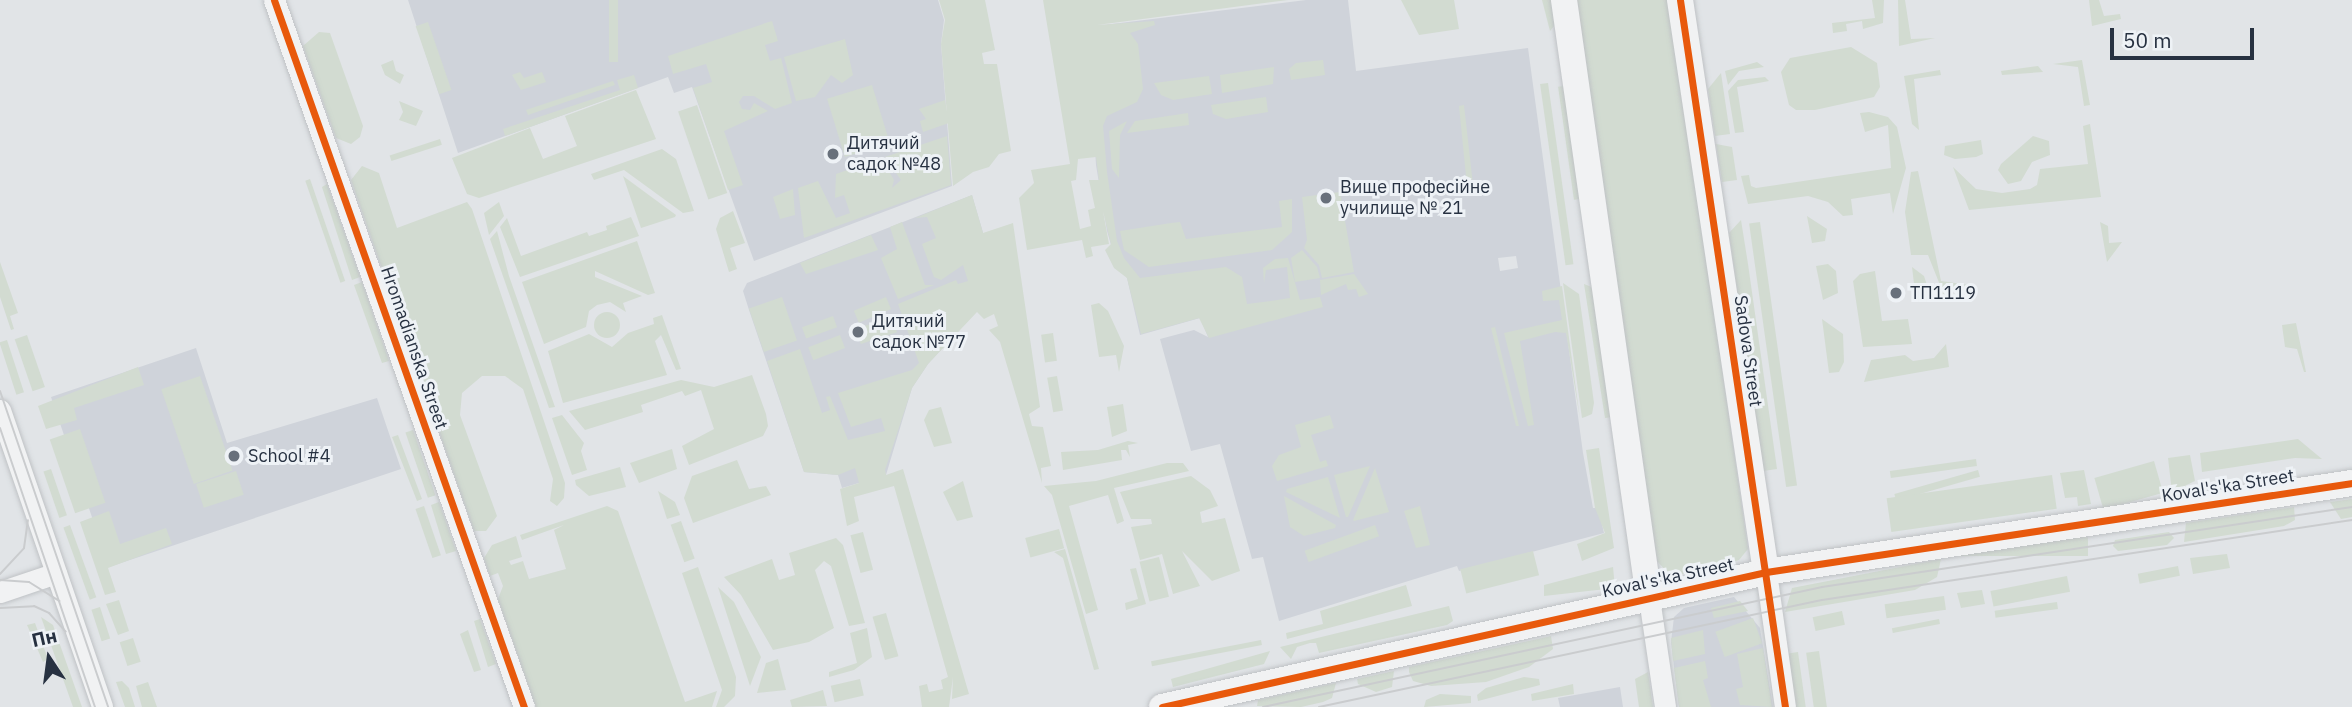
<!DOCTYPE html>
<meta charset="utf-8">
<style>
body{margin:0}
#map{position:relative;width:2352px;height:707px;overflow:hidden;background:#e1e4e7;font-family:"IBM Plex Sans",sans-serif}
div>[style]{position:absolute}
.built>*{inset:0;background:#cfd3da}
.green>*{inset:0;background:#d2dbd1;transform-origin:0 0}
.round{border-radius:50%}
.roads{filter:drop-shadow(0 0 2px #bfc2c5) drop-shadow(0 0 2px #bfc2c5)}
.minor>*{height:21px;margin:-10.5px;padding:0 10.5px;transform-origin:10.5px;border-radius:10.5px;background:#f1f2f3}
.tertiary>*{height:26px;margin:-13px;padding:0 13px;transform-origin:13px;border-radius:13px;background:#f1f2f3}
.tram>*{height:2px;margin:-1px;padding:0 1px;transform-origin:1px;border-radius:1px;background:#caccce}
.cycleway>*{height:7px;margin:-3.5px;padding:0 3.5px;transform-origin:3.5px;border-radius:3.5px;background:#e8590c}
.dots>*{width:19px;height:19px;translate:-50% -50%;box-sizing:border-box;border:4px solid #eef2f6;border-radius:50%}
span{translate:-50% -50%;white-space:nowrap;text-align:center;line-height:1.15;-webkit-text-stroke:6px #eef2f6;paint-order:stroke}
.poi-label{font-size:18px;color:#273141}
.left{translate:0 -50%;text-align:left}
.street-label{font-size:18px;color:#273141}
.north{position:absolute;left:14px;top:623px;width:70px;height:70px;-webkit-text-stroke:5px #eef2f6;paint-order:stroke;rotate:347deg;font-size:19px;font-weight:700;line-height:28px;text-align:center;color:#273141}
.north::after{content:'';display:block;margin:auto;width:24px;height:32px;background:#273141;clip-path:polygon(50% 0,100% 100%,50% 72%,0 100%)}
.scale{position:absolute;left:2110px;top:28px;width:144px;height:32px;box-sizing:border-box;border:4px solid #273141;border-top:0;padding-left:9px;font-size:21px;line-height:24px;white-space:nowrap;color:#273141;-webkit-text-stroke:5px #eef2f6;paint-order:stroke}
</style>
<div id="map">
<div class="built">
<i style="clip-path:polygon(408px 0,938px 0,944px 20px,941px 44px,952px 186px,754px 261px,692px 87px,674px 93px,668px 77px,458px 153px)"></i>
<i style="clip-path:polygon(evenodd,1306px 0,1348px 0,1356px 71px,1528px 48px,1583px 453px,1593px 508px,1598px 508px,1604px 533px,1459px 571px,1457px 566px,1279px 621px,1263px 557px,1252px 559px,1220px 444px,1191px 451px,1160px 339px,1194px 330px,1208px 337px,1200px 318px,1140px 335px,1127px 278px,1116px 262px,1107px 231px,1096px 165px,1090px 65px,1096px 26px,1306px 0,1516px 256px,1518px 268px,1500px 271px,1498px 258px,1516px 256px)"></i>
<i style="clip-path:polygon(972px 195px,999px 287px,928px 364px,912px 388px,886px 475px,842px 488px,838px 475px,804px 472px,749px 310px,743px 291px,747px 283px)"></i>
<i style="clip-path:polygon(196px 348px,227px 443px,377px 398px,401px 469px,109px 567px,51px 397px)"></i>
<i style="clip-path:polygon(1734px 597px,1760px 628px,1773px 707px,1679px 707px,1671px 642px,1674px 617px,1684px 608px)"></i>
<i style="clip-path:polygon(1620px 687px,1623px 707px,1560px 707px,1558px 698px)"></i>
</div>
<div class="green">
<i style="left:609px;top:0;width:9px;height:62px"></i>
<i style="clip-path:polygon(939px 0,985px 0,995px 50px,982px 53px,984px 64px,997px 64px,1011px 151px,999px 154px,989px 167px,973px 172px,953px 186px,941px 44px,945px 20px)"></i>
<i style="clip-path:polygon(evenodd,1043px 0,1288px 0,1097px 25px,1154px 21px,1155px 25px,1130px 33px,1138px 44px,1143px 89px,1137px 102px,1107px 116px,1103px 126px,1107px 172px,1117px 241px,1124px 258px,1140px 278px,1226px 267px,1242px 277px,1247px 304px,1271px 301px,1290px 298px,1287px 267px,1266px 270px,1264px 283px,1263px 268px,1275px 259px,1288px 258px,1300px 300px,1320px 297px,1323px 307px,1209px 338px,1199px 318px,1141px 334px,1127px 278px,1114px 268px,1105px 250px,1111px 244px,1103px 211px,1109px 244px,1091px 247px,1093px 256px,1086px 258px,1082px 240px,1027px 250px,1019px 198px,1034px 183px,1031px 170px,1070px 164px,1043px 0,1096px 157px,1099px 180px,1089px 180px,1095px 208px,1088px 210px,1091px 226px,1080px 229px,1071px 181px,1076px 180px,1078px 159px,1096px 157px)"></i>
<i style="clip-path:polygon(1401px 0,1454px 0,1459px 29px,1419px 35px)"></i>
<i style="clip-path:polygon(1542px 0,1551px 0,1555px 25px,1550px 31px)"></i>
<i style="clip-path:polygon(1577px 0,1669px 0,1748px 549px,1739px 560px,1727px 564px,1677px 575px,1667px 572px,1657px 561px)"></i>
<i style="clip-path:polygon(1872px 0,1884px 0,1883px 23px,1863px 29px,1862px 21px,1846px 24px,1847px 31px,1833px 33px,1832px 23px,1875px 18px)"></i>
<i style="clip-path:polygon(1898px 0,1905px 0,1911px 39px,1935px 38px,1899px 46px)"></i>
<i style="clip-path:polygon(2089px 0,2099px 0,2104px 16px,2120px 14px,2121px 19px,2092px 26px)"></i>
<i style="clip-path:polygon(772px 21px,778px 41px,765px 45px,770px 61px,781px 58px,792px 103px,775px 109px,754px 96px,743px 96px,739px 102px,742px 109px,750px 110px,754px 103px,768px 111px,724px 131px,743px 185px,728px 190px,693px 88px,712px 82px,706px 64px,673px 74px,668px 56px)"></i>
<i style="left:428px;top:22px;width:72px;height:13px;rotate:71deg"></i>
<i style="clip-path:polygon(319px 32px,330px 33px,363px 126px,360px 137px,351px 144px,336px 138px,303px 46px)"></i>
<i style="clip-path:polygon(845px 39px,853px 75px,842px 83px,831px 75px,815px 97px,796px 101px,784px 57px)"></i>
<i style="clip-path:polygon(1851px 47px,1877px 63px,1880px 87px,1874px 97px,1815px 110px,1796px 110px,1789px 105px,1781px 72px,1790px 58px)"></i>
<i style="clip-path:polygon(393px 60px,396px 71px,404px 75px,400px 84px,385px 75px,381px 65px)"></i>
<i style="clip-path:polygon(1323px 60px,1325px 75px,1291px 80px,1289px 69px,1296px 63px)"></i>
<i style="clip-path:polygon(2082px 60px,2090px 105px,2084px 106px,2078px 67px,2053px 64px)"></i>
<i style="clip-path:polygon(1757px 62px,1764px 67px,1739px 71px,1728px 85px,1725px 71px)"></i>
<i style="clip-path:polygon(2038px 66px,2043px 72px,2002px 75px,2001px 71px)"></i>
<i style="clip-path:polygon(1274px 67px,1273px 84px,1222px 93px,1220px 75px)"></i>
<i style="clip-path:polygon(1940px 70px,1941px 75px,1914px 79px,1919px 130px,1912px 124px,1904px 76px)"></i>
<i style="clip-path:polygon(520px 72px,524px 78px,542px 72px,546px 82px,521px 90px,512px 75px)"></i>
<i style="clip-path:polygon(1721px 73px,1730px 134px,1715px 136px,1708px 89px)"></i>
<i style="clip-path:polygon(634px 75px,638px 88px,505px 136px,503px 129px,620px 90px,617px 80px)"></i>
<i style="clip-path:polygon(1209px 76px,1212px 94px,1173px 100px,1161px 95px,1154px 83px)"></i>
<i style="clip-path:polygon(1765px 77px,1769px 81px,1737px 87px,1744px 132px,1735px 133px,1728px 91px,1738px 80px)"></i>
<i style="clip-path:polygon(613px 81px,615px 85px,528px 115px,526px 110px)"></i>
<i style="left:1548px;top:83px;width:183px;height:8px;rotate:82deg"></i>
<i style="left:872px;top:85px;width:61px;height:47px;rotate:73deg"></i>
<i style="left:1564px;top:86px;width:114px;height:6px;rotate:82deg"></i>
<i style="clip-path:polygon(636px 90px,656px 139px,479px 198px,467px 194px,452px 158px,530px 128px,543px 159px,577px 146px,565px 116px)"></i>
<i style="clip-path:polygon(1266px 97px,1268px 112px,1226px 119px,1213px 114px,1211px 105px)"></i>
<i style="clip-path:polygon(945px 100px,949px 123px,923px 132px,920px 121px,926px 119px,919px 109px)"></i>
<i style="clip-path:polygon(399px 101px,423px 111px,416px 126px,399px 120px,403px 112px)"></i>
<i style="left:697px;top:105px;width:93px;height:20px;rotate:71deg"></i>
<i style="clip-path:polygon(1464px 105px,1473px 185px,1467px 186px,1459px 106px)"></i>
<i style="clip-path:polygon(1869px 112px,1888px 117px,1897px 127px,1906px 168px,1893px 214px,1890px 193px,1851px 199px,1853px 215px,1843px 216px,1828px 202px,1808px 196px,1748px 204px,1741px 176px,1749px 175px,1751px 186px,1756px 188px,1891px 168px,1888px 125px,1865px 132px,1860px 113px)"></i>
<i style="clip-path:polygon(1188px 113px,1189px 125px,1127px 133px,1135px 121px)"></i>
<i style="clip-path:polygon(1127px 121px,1120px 135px,1119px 178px,1112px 169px,1109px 131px)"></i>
<i style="clip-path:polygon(2090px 124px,2101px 197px,1969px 210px,1953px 167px,1976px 189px,2002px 193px,2030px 189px,2037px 185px,2040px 169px,2088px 164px,2083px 126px)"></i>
<i style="clip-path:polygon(947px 136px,951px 185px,804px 238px,798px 188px,818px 181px,836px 218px,850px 213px,844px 195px,835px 198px,836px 174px,881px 158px,894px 180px,892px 188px,901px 180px,885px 157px)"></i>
<i style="clip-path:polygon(2033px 136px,2049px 141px,2050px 155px,2032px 162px,2021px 181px,2008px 184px,1998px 170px,2001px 164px)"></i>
<i style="left:440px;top:139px;width:6px;height:53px;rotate:72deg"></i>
<i style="clip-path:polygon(1981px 140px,1983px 154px,1976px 157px,1955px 159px,1944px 155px,1945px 146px)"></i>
<i style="clip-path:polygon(1716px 144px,1732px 147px,1737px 180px,1722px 182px)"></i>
<i style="clip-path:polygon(662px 149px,676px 159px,694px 211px,683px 213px,624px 170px,594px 180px,591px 174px)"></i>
<i style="clip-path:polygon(362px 166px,379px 173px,397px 228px,467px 202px,472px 209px,565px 483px,564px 498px,557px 506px,550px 501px,553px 479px,523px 389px,505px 376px,482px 376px,462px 393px,460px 415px,497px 516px,486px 531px,474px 531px,351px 180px)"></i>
<i style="clip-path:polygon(1918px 171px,1941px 281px,1969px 285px,1946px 288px,1946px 300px,1928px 255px,1911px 255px,1905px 212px,1911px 172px)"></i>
<i style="clip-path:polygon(623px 176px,676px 215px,675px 217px,641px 228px)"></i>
<i style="left:310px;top:179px;width:108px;height:5px;rotate:71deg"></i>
<i style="clip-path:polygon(327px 184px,360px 277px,352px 280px,322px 187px)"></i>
<i style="clip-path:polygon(793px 189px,795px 215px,780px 219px,773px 197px)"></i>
<i style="clip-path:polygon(1340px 192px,1354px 272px,1322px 278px,1319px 265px,1304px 248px,1307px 240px,1302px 197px)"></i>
<i style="clip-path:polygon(972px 195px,983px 233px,1013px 223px,1040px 407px,1029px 414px,1032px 426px,1043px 427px,1051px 466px,1041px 468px,1042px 483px,1000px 342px,989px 330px,998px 326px,994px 314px,984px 319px,977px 312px,928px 364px,912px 388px,885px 470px,886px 475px,903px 469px,969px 694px,952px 699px,953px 677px,949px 707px,922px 707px,919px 686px,927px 684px,929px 692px,943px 689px,941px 680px,948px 677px,894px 486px,854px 497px,859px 521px,847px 526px,840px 489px,859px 483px,855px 468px,838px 475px,804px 472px,767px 361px,800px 349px,822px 413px,830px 410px,826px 397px,830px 396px,848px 440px,885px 431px,881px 418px,851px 427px,838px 393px,912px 370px,919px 363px,898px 304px,956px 280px,958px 284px,968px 281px,963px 265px,941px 280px,934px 277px,922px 244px,936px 238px,927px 217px,915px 218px)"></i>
<i style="clip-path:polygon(1292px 199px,1292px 232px,1272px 250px,1149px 267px,1124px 250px,1120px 231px,1171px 223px,1180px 222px,1186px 239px,1282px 227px,1279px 201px)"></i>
<i style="clip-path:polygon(499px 202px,504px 216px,489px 235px,484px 213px)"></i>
<i style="clip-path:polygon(733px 211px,745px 243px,730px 248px,737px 269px,729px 272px,716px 229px,720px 218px)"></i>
<i style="clip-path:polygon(1807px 216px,1827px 229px,1825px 241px,1812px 243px)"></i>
<i style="clip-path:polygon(631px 217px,639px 236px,520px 277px,500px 227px,507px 218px,521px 256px,587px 232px,589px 236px,607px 230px,606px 226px)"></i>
<i style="clip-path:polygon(1741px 220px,1748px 264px,1777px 469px,1763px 471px,1729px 233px)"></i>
<i style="clip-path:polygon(902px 222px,925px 285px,934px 285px,898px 299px,881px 258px,897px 249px,890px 227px)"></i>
<i style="left:1760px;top:222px;width:266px;height:11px;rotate:82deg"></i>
<i style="clip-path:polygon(2100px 222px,2108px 226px,2109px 243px,2122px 242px,2107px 262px)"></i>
<i style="clip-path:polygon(497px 231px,509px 276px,555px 407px,549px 408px,490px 239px)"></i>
<i style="clip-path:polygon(871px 235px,878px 250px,806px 274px,800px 263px)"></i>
<i style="clip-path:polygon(637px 241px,655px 293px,648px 295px,595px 271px,595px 277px,642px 296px,623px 303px,626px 312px,610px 302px,597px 305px,589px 311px,586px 327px,544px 344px,522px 282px)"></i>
<i style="clip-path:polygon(1302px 250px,1317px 267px,1320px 278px,1295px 282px,1291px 258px)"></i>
<i style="clip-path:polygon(0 262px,18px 313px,10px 316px,14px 329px,11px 330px,0 297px)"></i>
<i style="clip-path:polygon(1828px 264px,1836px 271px,1838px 293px,1823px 300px,1816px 266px)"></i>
<i style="clip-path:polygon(1912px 267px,1924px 276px,1927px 285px,1927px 293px,1916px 300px)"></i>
<i style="clip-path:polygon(1875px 271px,1882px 321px,1908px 319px,1912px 344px,1863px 347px,1853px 281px,1860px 274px)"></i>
<i style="clip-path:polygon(1354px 274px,1368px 294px,1359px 297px,1356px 289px,1348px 290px,1346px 284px,1321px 295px,1320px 280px)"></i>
<i style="clip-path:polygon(362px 282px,389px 361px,382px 363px,354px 285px)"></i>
<i style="clip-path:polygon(1563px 283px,1579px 294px,1594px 403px,1592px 414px,1585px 417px,1582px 418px)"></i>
<i style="clip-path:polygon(1584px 284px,1594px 288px,1613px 417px,1605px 418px)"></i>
<i style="clip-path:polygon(1562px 286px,1580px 419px,1566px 333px,1555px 332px,1520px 341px,1534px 425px,1528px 426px,1504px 333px,1562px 320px,1559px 300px,1543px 301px,1542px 291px)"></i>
<i style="left:782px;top:297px;width:46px;height:35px;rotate:71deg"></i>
<i style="left:886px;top:297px;width:13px;height:35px;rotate:67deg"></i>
<i style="clip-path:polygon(1099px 303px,1108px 311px,1124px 346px,1119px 372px,1116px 355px,1099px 357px,1091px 305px)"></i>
<i class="round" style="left:594px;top:312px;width:26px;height:26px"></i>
<i style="clip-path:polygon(662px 315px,681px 369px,676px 370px,661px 335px,655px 341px,667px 375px,563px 403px,548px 351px,589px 334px,612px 347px,628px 333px,654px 324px,653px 318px)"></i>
<i style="left:833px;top:316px;width:12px;height:33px;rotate:70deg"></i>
<i style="left:892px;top:317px;width:16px;height:38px;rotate:72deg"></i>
<i style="clip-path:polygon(1822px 319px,1843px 334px,1844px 362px,1839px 372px,1829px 373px)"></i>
<i style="clip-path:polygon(2296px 323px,2306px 372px,2304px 372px,2297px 349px,2285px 347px,2282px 325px)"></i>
<i style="clip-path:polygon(1495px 327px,1519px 426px,1516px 426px,1491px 328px)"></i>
<i style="left:1053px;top:333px;width:28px;height:12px;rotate:82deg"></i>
<i style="left:27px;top:335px;width:55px;height:13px;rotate:71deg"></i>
<i style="left:840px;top:335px;width:14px;height:34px;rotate:69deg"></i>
<i style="left:7px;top:340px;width:55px;height:8px;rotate:72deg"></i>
<i style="clip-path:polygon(1946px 344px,1949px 367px,1864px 382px,1871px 360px,1905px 355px,1913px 361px,1934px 358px)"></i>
<i style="clip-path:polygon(138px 367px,144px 385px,74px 408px,77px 420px,46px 429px,38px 406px)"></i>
<i style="clip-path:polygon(752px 375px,766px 414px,768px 426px,763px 436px,689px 465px,682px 446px,714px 429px,701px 390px,685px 396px,682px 391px,641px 405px,643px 412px,585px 430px,569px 411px,681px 380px,714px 387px)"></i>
<i style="left:200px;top:376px;width:100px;height:41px;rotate:71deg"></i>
<i style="left:1057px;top:376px;width:35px;height:10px;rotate:80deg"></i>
<i style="clip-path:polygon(1123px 404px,1127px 431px,1112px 437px,1107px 407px)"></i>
<i style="clip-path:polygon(941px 407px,952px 443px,934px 447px,924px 420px,929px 410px)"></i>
<i style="clip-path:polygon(562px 415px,584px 443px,581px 451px,587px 470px,572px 475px,552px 418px)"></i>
<i style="clip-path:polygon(1330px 415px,1334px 428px,1311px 435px,1320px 462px,1326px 460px,1328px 466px,1277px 481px,1272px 466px,1279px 455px,1301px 447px,1295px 425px)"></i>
<i style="left:80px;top:429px;width:78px;height:32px;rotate:71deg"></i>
<i style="left:413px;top:430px;width:69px;height:8px;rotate:71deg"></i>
<i style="clip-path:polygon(398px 435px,422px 499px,417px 501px,392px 437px)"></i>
<i style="clip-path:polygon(2298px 439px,2322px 459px,2295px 458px,2202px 472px,2200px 453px)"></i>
<i style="clip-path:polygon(1128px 441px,1138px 443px,1128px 445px,1130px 457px,1126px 450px,1121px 450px,1122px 460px,1063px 470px,1061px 452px,1098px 450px)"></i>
<i style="clip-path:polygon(1599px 448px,1614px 548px,1582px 561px,1577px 544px,1605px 533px,1595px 508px,1586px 450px)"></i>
<i style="clip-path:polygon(672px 449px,677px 469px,639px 483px,630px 463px)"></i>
<i style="clip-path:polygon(2190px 455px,2195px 481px,2172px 492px,2168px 458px)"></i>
<i style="left:1976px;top:459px;width:7px;height:87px;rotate:82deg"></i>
<i style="clip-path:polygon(737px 460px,749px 489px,766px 486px,771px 495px,693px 523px,684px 498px,692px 476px)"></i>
<i style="left:2154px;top:461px;width:33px;height:62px;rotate:74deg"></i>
<i style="clip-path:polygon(1167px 463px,1183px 463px,1189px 471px,1114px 488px,1124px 521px,1117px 524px,1108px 495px,1069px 506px,1098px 610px,1086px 614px,1052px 495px,1044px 486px,1096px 481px)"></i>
<i style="clip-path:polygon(1370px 466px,1348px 517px,1346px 517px,1334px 475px)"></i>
<i style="clip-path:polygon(620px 467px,626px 487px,589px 496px,576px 485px,575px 480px)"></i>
<i style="clip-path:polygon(1375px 468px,1389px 512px,1354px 521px,1353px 520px)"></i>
<i style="left:51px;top:469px;width:49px;height:8px;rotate:71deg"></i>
<i style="left:1978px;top:470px;width:7px;height:87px;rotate:74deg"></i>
<i style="clip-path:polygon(2084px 470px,2091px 504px,2078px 506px,2077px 497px,2065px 498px,2060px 473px)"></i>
<i style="left:236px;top:471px;width:25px;height:42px;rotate:72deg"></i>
<i style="left:2052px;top:475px;width:34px;height:167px;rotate:82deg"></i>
<i style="clip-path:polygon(1191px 476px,1210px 490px,1218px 506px,1200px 512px,1202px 523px,1225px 518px,1240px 571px,1212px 581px,1182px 551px,1200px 586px,1173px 594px,1162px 554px,1140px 560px,1131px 527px,1152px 524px,1151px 519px,1131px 519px,1120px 492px)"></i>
<i style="clip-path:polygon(1328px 477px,1340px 518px,1286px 492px,1287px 489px)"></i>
<i style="clip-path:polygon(963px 481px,973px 517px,957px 521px,943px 492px)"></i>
<i style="clip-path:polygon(658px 491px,675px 502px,680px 515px,667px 519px)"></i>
<i style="clip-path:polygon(1284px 496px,1336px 525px,1335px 528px,1304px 536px,1290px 527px)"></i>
<i style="clip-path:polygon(2352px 499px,2352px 517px,2341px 519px,2330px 502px)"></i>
<i style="clip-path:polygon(439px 502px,456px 551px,446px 554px,431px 505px)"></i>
<i style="left:424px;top:506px;width:52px;height:9px;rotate:71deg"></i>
<i style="clip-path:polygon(607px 506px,618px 511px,685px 702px,717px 691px,712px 707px,536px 707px,498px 599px,503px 586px,498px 573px,490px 576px,484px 558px,492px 545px,516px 536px,522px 557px,509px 561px,511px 565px,523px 561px,529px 579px,566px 569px,554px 530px,564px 525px,522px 540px,520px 535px)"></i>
<i style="clip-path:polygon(1420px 506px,1430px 545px,1416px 548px,1404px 511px)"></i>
<i style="clip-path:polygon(2294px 507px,2295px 520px,2284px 526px,2184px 542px,2186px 523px)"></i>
<i style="clip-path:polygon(109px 511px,120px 544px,166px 528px,172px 544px,108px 568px,116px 592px,105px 595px,80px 522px)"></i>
<i style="left:681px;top:521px;width:40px;height:11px;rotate:70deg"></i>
<i style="left:70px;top:525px;width:77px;height:7px;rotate:70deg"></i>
<i style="left:1375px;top:525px;width:12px;height:75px;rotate:70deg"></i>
<i style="left:1059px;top:529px;width:20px;height:35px;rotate:75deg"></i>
<i style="left:863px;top:532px;width:39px;height:13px;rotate:75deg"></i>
<i style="clip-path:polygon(2169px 532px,2174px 538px,2167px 545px,2118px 551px,2113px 546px,2115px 540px)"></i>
<i style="left:2088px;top:537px;width:19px;height:134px;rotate:90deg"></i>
<i style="clip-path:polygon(836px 538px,843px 545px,865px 623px,849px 626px,831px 566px,824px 561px,815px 570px,834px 628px,809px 642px,773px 650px,741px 595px,724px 577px,772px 559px,779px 580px,795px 575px,789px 553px)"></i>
<i style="clip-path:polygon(1065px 549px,1099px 669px,1094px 670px,1063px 558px,1054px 552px)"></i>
<i style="left:1533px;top:551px;width:25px;height:75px;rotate:76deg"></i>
<i style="clip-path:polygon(2227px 554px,2230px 568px,2193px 574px,2190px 558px)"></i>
<i style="left:1159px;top:557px;width:41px;height:20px;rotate:76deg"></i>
<i style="clip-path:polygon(1941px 559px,1937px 577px,1915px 590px,1785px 612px,1792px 588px)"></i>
<i style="left:2178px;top:566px;width:10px;height:41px;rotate:79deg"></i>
<i style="clip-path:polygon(698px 567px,736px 677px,735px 696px,724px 707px,716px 707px,722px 690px,682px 573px)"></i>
<i style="clip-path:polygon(1613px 567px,1615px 588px,1544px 596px,1544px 585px)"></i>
<i style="clip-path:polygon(1136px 568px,1146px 604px,1126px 610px,1125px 603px,1138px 599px,1130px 569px)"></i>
<i style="left:2067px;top:576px;width:16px;height:78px;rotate:79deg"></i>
<i style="clip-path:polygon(1406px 585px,1412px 606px,1287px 639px,1286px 633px,1323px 624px,1320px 611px)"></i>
<i style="clip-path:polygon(718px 587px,734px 602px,761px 657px,750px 686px)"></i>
<i style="clip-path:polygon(1982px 590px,1985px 604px,1961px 608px,1957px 593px)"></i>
<i style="left:1944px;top:596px;width:14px;height:60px;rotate:82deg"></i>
<i style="clip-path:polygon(119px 600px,129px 631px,118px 635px,106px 604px)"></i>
<i style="clip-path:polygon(1740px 601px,1748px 611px,1714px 618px,1711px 608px)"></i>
<i style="left:2057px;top:602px;width:7px;height:63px;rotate:82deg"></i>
<i style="clip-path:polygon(1449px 606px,1453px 621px,1447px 625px,1319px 653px,1316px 643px,1310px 643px,1297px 647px,1291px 659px,1280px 647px)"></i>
<i style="left:100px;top:607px;width:33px;height:9px;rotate:72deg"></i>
<i style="left:1842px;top:611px;width:14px;height:30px;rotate:78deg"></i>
<i style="left:886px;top:613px;width:45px;height:14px;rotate:74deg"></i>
<i style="clip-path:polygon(41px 617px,53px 625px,82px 707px,73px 707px)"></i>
<i style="left:1753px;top:618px;width:27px;height:40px;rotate:70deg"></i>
<i style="clip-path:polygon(480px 619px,496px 664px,488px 667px,474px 621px)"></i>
<i style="left:1939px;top:619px;width:5px;height:48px;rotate:79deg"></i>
<i style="clip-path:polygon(35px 623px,48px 659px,43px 662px,27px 625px)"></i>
<i style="clip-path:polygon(867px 628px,872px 657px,854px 670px,829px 677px,829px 672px,857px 663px,850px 633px)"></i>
<i style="clip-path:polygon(468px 630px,481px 670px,474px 672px,460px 634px)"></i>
<i style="clip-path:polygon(1703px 630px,1705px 654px,1673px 661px,1671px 638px)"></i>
<i style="clip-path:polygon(1551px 636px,1553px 649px,1529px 667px,1486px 682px,1431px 686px,1413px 681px,1409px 672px,1409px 667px)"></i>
<i style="left:133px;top:638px;width:25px;height:14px;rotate:72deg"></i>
<i style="left:1261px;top:640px;width:5px;height:112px;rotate:79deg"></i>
<i style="clip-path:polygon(1763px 648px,1772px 707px,1740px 705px,1736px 689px,1743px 687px,1737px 654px)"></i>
<i style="clip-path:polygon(1270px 651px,1264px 664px,1173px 687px,1171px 679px)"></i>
<i style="left:1819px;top:651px;width:57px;height:13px;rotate:82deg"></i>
<i style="left:1798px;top:652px;width:56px;height:10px;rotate:82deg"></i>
<i style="clip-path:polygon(778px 659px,786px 690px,757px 693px,766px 663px)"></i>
<i style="clip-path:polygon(1705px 661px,1708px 678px,1703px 680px,1711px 707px,1679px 707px,1674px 668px)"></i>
<i style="clip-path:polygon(1394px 671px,1392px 687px,1376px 692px,1358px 684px,1357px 679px)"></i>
<i style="clip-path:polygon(1648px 672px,1653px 707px,1639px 707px,1635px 679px)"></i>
<i style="clip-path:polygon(1524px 677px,1539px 679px,1540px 685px,1478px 701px,1477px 695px,1486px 688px)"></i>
<i style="left:860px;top:679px;width:17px;height:30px;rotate:77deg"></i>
<i style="clip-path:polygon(122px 681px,129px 688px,135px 707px,125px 707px,116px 682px)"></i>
<i style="clip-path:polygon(148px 682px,157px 707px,142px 707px,136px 686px)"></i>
<i style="clip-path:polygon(1336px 683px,1332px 698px,1323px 702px,1301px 707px,1257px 706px,1258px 700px)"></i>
<i style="clip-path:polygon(1573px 684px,1574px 694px,1532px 701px,1531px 694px)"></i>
<i style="clip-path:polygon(823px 690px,827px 706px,792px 707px,790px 700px)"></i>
<i style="clip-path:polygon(1440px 694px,1471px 696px,1471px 703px,1424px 707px,1426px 700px)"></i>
</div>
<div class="roads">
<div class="minor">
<i style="left:274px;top:0;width:750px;rotate:70.53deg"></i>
<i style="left:0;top:410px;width:314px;rotate:71deg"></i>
<i style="left:1766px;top:572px;width:136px;rotate:82deg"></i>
<i style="left:0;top:592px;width:59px;rotate:-18.7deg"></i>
<i style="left:1649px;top:598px;width:110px;rotate:81.6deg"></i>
</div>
<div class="tertiary">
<i style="left:1564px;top:0;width:604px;rotate:81.91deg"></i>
<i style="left:1680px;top:0;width:578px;rotate:81.45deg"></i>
<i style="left:1162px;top:707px;width:619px;rotate:-12.6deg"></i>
<i style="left:1766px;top:572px;width:593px;rotate:-8.64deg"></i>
</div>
</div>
<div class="tram">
<i style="left:0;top:391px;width:334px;rotate:71.1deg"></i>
<i style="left:0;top:428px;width:295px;rotate:71.2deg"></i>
<i style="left:0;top:574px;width:35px;rotate:-47deg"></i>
<i style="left:24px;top:548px;width:28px;rotate:-82deg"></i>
<i style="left:0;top:580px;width:29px;rotate:4deg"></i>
<i style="left:29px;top:582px;width:36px;rotate:32deg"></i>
<i style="left:0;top:608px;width:34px;rotate:-3deg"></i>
<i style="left:34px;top:606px;width:17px;rotate:25deg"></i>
<i style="left:49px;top:613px;width:25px;rotate:48deg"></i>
<i style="left:1263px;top:707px;width:572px;rotate:-12.12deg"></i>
<i style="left:1822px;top:587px;width:536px;rotate:-8.58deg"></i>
<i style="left:1319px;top:707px;width:514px;rotate:-12.01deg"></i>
<i style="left:1822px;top:600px;width:536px;rotate:-8.58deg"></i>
</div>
<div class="cycleway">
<i style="left:274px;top:0;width:750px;rotate:70.53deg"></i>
<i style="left:1680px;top:0;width:715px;rotate:81.55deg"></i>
<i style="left:1162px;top:707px;width:619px;rotate:-12.6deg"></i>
<i style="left:1766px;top:572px;width:593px;rotate:-8.64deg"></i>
</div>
<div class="dots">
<i style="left:833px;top:154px;background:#68707b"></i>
<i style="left:1326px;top:198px;background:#68707b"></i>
<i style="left:1896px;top:293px;background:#68707b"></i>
<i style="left:858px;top:332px;background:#68707b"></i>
<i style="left:234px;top:456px;background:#68707b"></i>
</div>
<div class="poi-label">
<span class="left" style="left:847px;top:154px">Дитячий<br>садок №48</span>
<span class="left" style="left:1340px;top:198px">Вище професійне<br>училище № 21</span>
<span class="left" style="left:1910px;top:293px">ТП1119</span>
<span class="left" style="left:872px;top:332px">Дитячий<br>садок №77</span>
<span class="left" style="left:248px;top:456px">School #4</span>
</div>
<div class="street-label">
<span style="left:414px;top:348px;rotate:71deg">Hromadianska Street</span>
<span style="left:1748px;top:351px;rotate:82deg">Sadova Street</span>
<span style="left:2228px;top:486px;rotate:-9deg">Koval's'ka Street</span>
<span style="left:1668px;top:578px;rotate:-12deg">Koval's'ka Street</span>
</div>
<div class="north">Пн</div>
<div class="scale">50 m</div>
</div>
